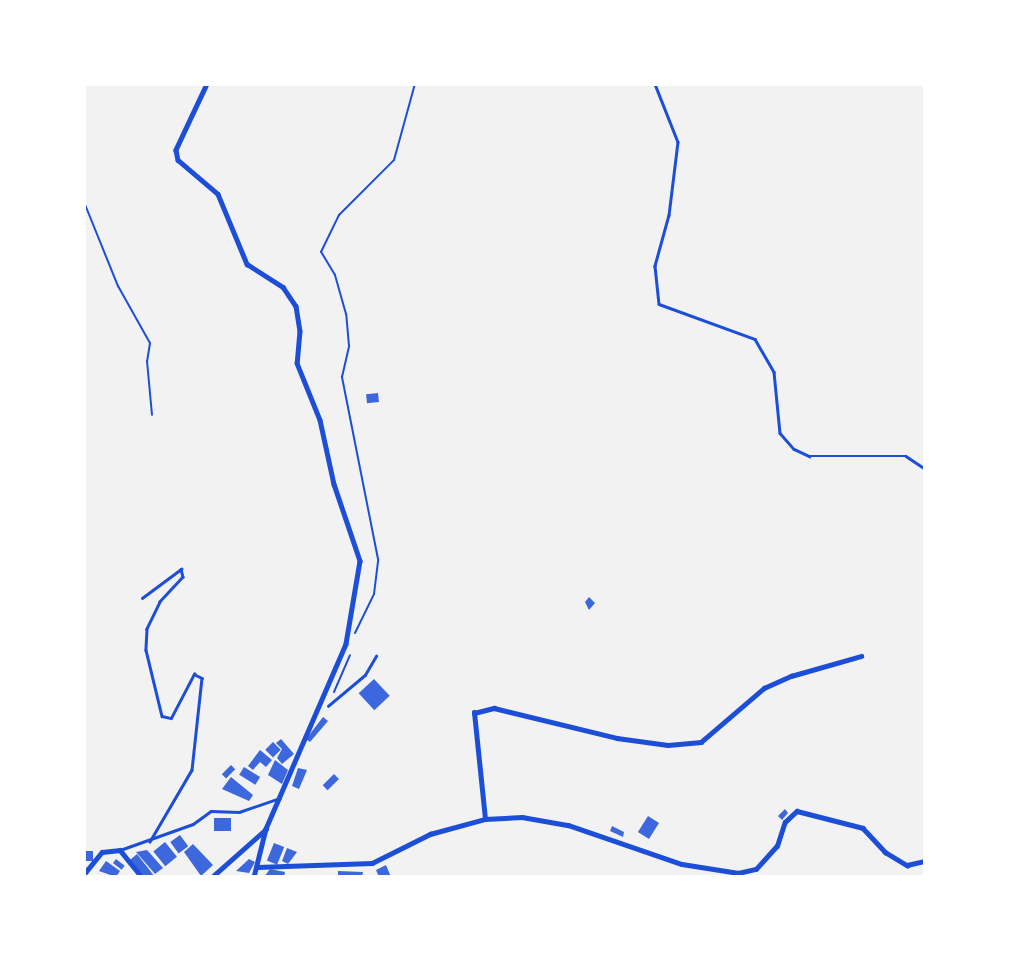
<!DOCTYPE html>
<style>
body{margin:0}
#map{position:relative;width:1009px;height:961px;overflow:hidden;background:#f2f2f2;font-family:"Fira Sans",sans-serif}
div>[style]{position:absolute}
.building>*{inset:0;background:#3d67dc;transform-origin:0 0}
.path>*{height:2px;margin:-1px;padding:0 1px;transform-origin:1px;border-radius:1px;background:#1d4ed8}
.service>*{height:2.5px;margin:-1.25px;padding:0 1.25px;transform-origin:1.25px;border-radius:1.25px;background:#1d4ed8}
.minor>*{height:4.5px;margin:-2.25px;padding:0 2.25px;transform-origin:2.25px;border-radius:2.25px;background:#1d4ed8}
span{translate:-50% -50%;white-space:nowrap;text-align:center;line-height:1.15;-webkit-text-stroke:5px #fff;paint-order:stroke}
.frame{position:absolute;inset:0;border:86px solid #fff;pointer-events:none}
</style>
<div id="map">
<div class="building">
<i style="left:378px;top:393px;width:9px;height:12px;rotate:84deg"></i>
<i style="clip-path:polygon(589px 597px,595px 603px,589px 610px,585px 602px)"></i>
<i style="left:374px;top:679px;width:23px;height:21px;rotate:47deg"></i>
<i style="clip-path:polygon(323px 717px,328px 721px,310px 742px,306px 739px)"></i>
<i style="clip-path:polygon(281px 739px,294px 754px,282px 764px,277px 758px,282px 749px,276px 743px)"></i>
<i style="left:273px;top:742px;width:11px;height:11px;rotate:45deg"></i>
<i style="clip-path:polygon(260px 750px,272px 760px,266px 767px,260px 762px,253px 770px,248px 766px)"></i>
<i style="clip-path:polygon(275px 760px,288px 770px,282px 784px,268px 775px)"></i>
<i style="left:231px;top:765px;width:6px;height:13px;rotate:45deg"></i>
<i style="left:244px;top:767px;width:19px;height:9px;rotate:32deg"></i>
<i style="clip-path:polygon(298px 768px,307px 770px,299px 789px,292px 786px)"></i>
<i style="left:334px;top:774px;width:7px;height:16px;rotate:45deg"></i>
<i style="clip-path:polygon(231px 777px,253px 795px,249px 801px,222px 789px)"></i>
<i style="clip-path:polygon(785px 809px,788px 813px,782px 820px,778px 816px)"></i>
<i style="left:648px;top:816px;width:13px;height:19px;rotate:32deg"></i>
<i style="left:214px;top:818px;width:17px;height:13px"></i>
<i style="clip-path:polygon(612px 826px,624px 832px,623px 837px,610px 831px)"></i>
<i style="left:180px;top:835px;width:14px;height:12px;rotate:54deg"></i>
<i style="left:165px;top:842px;width:19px;height:15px;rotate:51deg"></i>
<i style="left:274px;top:843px;width:11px;height:19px;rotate:22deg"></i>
<i style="clip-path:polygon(193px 844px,213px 865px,201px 876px,184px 852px)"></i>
<i style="clip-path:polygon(287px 848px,297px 852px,288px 864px,282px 861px)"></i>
<i style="clip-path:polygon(147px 850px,163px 868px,155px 874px,136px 852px)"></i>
<i style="left:84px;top:851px;width:9px;height:10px"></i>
<i style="clip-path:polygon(137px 854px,155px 877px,144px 877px,130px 860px)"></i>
<i style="left:116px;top:859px;width:11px;height:5px;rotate:38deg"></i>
<i style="clip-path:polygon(249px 859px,255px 862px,249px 873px,236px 871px)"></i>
<i style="clip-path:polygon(106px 861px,120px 871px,116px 877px,99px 871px)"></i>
<i style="clip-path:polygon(386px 865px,391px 877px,379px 877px,376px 870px)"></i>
<i style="clip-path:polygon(270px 869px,285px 872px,284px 877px,264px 877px)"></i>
<i style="clip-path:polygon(338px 871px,363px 872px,362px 877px,338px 877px)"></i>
</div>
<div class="path">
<i style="left:84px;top:202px;width:91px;rotate:68deg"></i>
<i style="left:118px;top:286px;width:65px;rotate:60.7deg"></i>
<i style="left:150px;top:343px;width:18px;rotate:99deg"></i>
<i style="left:147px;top:361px;width:54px;rotate:84.7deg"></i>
<i style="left:355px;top:633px;width:43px;rotate:-64deg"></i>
<i style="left:374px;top:594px;width:35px;rotate:-83deg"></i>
<i style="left:378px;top:559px;width:186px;rotate:-101.2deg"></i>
<i style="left:342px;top:377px;width:32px;rotate:-77deg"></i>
<i style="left:349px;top:346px;width:32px;rotate:-95deg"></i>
<i style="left:346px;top:314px;width:41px;rotate:-105.8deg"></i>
<i style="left:335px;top:275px;width:27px;rotate:-121deg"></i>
<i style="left:321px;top:252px;width:41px;rotate:-64.1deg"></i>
<i style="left:339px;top:215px;width:78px;rotate:-45deg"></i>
<i style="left:394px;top:160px;width:79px;rotate:-74.6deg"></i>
<i style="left:334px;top:692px;width:40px;rotate:-66.6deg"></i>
</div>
<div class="service">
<i style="left:655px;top:84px;width:62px;rotate:68.4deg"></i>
<i style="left:678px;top:142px;width:74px;rotate:97deg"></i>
<i style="left:669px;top:215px;width:53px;rotate:105.4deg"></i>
<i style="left:655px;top:266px;width:38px;rotate:84deg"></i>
<i style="left:659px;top:304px;width:102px;rotate:20deg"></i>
<i style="left:755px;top:339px;width:38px;rotate:60deg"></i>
<i style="left:774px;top:372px;width:61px;rotate:84.4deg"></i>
<i style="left:780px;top:433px;width:21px;rotate:49deg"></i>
<i style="left:794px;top:449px;width:17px;rotate:25deg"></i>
<i style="left:809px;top:456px;width:97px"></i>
<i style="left:906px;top:456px;width:23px;rotate:34deg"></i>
<i style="left:142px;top:598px;width:49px;rotate:-36.6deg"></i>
<i style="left:181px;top:569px;width:8px;rotate:76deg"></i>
<i style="left:183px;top:577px;width:34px;rotate:133deg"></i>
<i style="left:160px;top:602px;width:30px;rotate:116deg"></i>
<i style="left:147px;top:629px;width:21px;rotate:93deg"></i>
<i style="left:146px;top:650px;width:68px;rotate:76.4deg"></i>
<i style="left:162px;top:716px;width:9px;rotate:13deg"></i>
<i style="left:171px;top:718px;width:50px;rotate:-62.4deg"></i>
<i style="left:194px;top:674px;width:9px;rotate:27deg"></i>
<i style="left:202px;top:678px;width:93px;rotate:96.2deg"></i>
<i style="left:192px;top:770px;width:83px;rotate:120.3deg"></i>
<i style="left:328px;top:706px;width:48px;rotate:-40deg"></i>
<i style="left:365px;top:675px;width:22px;rotate:-60deg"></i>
<i style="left:120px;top:850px;width:77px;rotate:-19.6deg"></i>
<i style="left:193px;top:824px;width:22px;rotate:-36deg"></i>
<i style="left:211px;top:811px;width:28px;rotate:2deg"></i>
<i style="left:239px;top:812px;width:43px;rotate:-18.9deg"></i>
</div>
<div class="minor">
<i style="left:207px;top:84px;width:73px;rotate:115.2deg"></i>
<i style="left:176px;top:150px;width:10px;rotate:79deg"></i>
<i style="left:178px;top:160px;width:52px;rotate:40.4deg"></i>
<i style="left:218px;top:194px;width:76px;rotate:67.5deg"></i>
<i style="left:247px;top:264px;width:43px;rotate:32.6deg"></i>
<i style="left:283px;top:287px;width:23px;rotate:56deg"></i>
<i style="left:296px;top:306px;width:25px;rotate:81deg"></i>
<i style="left:300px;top:331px;width:32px;rotate:95deg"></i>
<i style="left:297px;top:363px;width:61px;rotate:68deg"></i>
<i style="left:320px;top:420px;width:66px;rotate:77.7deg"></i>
<i style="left:334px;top:484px;width:81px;rotate:71.3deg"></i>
<i style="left:360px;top:561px;width:84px;rotate:99.6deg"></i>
<i style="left:346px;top:644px;width:202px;rotate:113.4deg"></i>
<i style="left:266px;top:829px;width:49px;rotate:104deg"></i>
<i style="left:485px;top:819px;width:107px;rotate:-95.9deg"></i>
<i style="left:474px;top:713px;width:21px;rotate:-14deg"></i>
<i style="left:494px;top:708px;width:127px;rotate:13.7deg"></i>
<i style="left:617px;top:738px;width:51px;rotate:7.8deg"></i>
<i style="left:668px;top:745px;width:33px;rotate:-5deg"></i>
<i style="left:701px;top:742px;width:83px;rotate:-40.6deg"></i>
<i style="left:764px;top:688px;width:30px;rotate:-24deg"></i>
<i style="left:791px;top:676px;width:73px;rotate:-15.9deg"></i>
<i style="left:257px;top:867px;width:115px;rotate:-2deg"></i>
<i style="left:372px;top:863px;width:65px;rotate:-26.6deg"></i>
<i style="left:430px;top:834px;width:57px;rotate:-15.3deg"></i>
<i style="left:485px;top:819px;width:37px;rotate:-3deg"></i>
<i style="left:522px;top:817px;width:47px;rotate:9.9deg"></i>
<i style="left:568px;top:825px;width:120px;rotate:18.9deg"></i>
<i style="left:682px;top:864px;width:57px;rotate:9.1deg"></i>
<i style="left:738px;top:873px;width:18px;rotate:-13deg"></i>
<i style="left:756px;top:869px;width:31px;rotate:-48deg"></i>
<i style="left:777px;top:846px;width:25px;rotate:-72deg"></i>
<i style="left:785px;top:822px;width:16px;rotate:-43deg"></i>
<i style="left:797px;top:811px;width:68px;rotate:14.4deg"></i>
<i style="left:863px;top:828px;width:33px;rotate:47deg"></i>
<i style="left:885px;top:852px;width:26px;rotate:31deg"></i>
<i style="left:907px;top:865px;width:18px;rotate:-13deg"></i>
<i style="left:84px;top:874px;width:28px;rotate:-51deg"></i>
<i style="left:102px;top:852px;width:18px;rotate:-6deg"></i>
<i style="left:120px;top:850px;width:35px;rotate:51deg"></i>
<i style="left:212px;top:877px;width:72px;rotate:-41.6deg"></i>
</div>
<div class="frame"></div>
</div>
